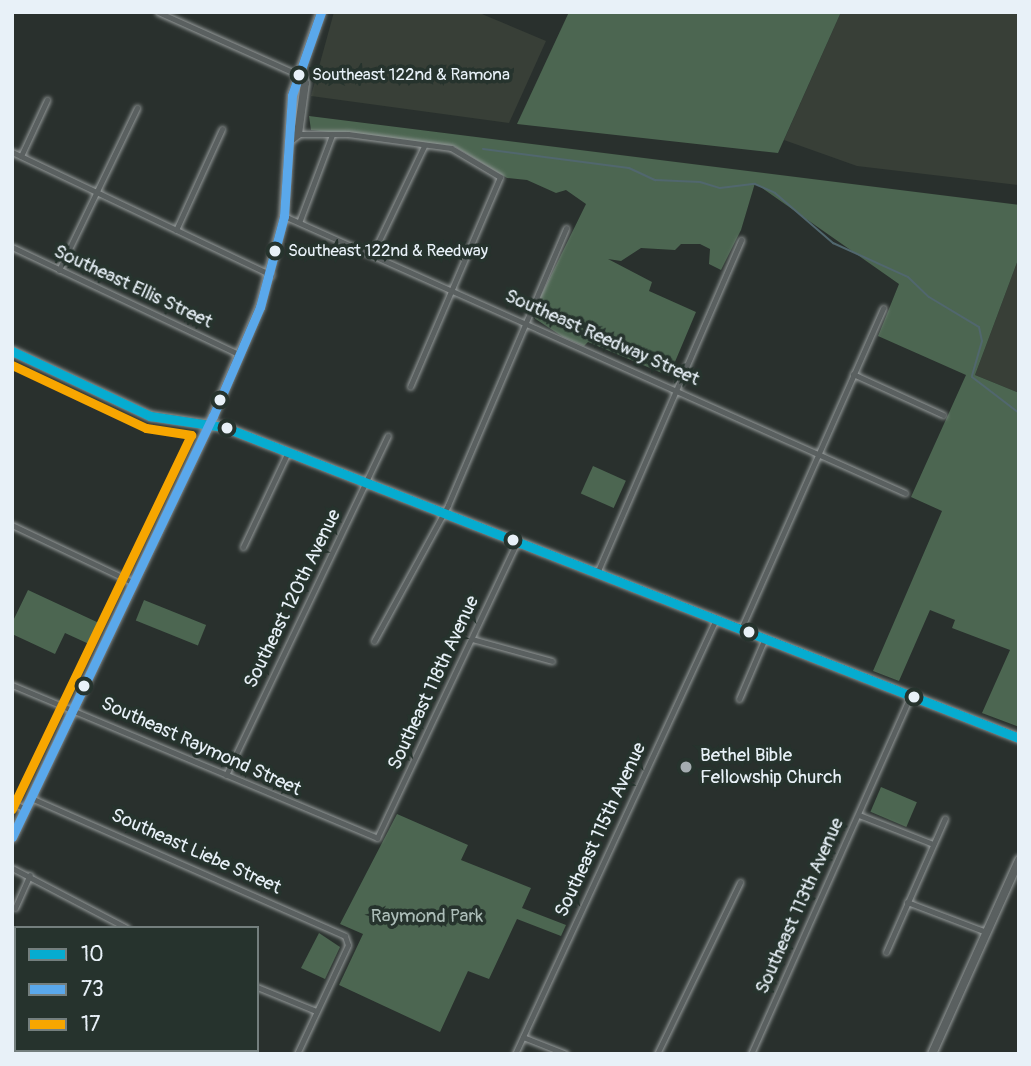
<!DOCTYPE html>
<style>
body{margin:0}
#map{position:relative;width:1031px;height:1066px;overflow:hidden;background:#29302d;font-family:Pangolin,sans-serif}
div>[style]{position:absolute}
.built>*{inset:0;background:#383f37}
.green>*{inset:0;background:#4c6651;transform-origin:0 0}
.stream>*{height:2px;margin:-1px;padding:0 1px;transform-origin:1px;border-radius:1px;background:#51676e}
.roads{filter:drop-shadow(0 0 2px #959a9a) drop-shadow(0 0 2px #959a9a)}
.street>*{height:5px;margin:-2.5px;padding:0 2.5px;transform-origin:2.5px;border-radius:2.5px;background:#5a6060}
.secondary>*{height:8px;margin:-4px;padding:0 4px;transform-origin:4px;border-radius:4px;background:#5a6060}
.bus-1>*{height:9px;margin:-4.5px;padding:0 4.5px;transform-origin:4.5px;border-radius:4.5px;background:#06acd0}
.bus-2>*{height:9px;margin:-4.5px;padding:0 4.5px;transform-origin:4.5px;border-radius:4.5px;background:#5aa8eb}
.bus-3>*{height:9px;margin:-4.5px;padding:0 4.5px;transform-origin:4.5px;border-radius:4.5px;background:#f7a600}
.dots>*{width:19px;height:19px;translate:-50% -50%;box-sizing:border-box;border:4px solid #26332d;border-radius:50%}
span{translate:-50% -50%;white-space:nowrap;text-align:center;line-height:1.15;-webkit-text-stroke:7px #26332d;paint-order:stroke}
.bus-label{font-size:17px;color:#e8f1f8}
.left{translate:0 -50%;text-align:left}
.street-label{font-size:19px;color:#e8f1f8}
.poi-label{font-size:19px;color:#e8f1f8}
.park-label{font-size:19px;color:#acbdb8}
.frame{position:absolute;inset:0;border:14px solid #e8f1f8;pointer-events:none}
.legend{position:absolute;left:14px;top:926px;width:245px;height:126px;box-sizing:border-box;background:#26332d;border:2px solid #747f7e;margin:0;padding:9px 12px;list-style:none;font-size:21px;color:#e8f1f8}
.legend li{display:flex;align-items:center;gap:14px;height:35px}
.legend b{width:35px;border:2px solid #747f7e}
</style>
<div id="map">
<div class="built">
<i style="clip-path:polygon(334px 12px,477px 12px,546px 41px,509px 123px,311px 96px)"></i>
<i style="clip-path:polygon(841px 12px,1019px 12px,1019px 185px,857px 166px,784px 140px)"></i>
<i style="clip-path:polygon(1019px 257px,1019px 393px,975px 375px)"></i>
</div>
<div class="green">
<i style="clip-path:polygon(569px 12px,841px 12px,778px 153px,517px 124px)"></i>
<i style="clip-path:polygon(309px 116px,1019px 205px,1019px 257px,975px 375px,1019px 393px,1019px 727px,982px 713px,1010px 650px,952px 628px,955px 620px,930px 610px,899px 681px,873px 671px,942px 511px,911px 497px,966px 375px,878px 336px,899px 284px,755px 183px,741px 230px,721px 270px,709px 264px,710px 249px,700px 244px,681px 244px,675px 250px,641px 248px,621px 261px,608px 259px,652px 282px,649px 291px,696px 312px,669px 376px,588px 342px,584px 346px,563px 337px,531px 316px,586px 204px,566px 190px,556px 193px,527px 180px,507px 178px,454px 146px,311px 130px)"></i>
<i style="left:593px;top:466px;width:36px;height:30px;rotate:24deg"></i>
<i style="clip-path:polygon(28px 590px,99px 623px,89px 644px,65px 633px,55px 654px,12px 634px,12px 623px)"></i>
<i style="left:144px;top:600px;width:67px;height:22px;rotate:22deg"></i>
<i style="left:881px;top:787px;width:39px;height:27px;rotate:23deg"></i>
<i style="clip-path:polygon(397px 814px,468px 845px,461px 860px,531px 888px,522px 908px,566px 925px,561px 936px,517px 919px,489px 979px,468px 971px,440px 1032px,339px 985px,363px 934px,340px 924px)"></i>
<i style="clip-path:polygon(319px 933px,340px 947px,325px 979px,301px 968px)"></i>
</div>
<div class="stream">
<i style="left:483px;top:149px;width:147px;rotate:7.4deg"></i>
<i style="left:629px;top:168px;width:29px;rotate:25deg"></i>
<i style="left:655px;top:180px;width:45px;rotate:2.5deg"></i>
<i style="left:700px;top:182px;width:21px;rotate:17deg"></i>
<i style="left:720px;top:188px;width:35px;rotate:-7deg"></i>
<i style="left:755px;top:184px;width:22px;rotate:24deg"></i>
<i style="left:775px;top:193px;width:77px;rotate:40.8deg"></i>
<i style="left:833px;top:243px;width:82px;rotate:24.4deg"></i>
<i style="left:908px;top:277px;width:29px;rotate:44deg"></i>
<i style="left:929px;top:297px;width:58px;rotate:31deg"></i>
<i style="left:979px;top:327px;width:14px;rotate:78deg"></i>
<i style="left:982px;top:341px;width:37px;rotate:106deg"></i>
<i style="left:972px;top:377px;width:59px;rotate:37.5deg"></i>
</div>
<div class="roads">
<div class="street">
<i style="left:158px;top:12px;width:154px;rotate:24.1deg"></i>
<i style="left:298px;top:134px;width:50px"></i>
<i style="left:348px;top:134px;width:104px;rotate:7.7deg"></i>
<i style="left:451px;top:148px;width:57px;rotate:30.6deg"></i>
<i style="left:500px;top:177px;width:228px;rotate:113.2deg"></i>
<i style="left:12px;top:152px;width:287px;rotate:25.4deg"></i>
<i style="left:21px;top:156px;width:62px;rotate:-65.1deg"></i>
<i style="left:284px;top:216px;width:680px;rotate:24.04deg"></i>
<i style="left:300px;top:220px;width:91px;rotate:-69.4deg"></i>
<i style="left:176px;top:230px;width:111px;rotate:-65.5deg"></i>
<i style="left:12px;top:247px;width:252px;rotate:25.3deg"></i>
<i style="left:373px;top:253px;width:119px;rotate:-64.5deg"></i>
<i style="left:59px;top:270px;width:180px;rotate:-64.3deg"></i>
<i style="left:853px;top:374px;width:99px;rotate:24.5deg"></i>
<i style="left:12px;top:525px;width:135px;rotate:25.4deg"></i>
<i style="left:243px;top:547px;width:105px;rotate:-64.7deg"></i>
<i style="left:597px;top:573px;width:363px;rotate:-66.6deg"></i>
<i style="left:741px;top:629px;width:351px;rotate:-66.1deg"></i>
<i style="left:472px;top:639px;width:83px;rotate:15.4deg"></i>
<i style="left:374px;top:641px;width:155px;rotate:-61.4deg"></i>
<i style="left:448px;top:505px;width:301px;rotate:-66.9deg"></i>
<i style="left:12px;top:685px;width:396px;rotate:22.7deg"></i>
<i style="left:377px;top:838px;width:327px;rotate:-64.7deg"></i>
<i style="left:739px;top:699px;width:66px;rotate:-66.9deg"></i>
<i style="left:226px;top:775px;width:376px;rotate:-64.5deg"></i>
<i style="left:31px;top:798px;width:343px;rotate:23.7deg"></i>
<i style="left:345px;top:936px;width:9px;rotate:72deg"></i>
<i style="left:348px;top:945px;width:120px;rotate:115.1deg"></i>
<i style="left:12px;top:803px;width:15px;rotate:23deg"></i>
<i style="left:859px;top:815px;width:79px;rotate:21.4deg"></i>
<i style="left:12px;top:868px;width:130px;rotate:27.6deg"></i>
<i style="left:907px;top:902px;width:85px;rotate:20.8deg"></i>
<i style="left:15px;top:908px;width:36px;rotate:-66deg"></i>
<i style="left:886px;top:952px;width:146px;rotate:-66.2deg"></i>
<i style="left:257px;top:987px;width:64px;rotate:22.1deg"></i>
<i style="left:12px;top:989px;width:4px;rotate:14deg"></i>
<i style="left:523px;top:1037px;width:46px;rotate:21.6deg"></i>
<i style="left:144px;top:1050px;width:9px;rotate:27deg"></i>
<i style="left:515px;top:1054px;width:479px;rotate:-65.2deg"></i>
<i style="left:657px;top:1054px;width:191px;rotate:-64.2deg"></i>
<i style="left:751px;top:1054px;width:393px;rotate:-66deg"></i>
</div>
<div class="secondary">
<i style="left:292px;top:139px;width:8px;rotate:-40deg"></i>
<i style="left:298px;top:134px;width:51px;rotate:-82.2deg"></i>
<i style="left:305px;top:83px;width:8px;rotate:-113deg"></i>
<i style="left:12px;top:351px;width:153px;rotate:25.2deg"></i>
<i style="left:150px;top:416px;width:75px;rotate:8.5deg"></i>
<i style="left:224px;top:427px;width:854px;rotate:21.37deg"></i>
<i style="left:12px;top:838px;width:467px;rotate:-64.5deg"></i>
<i style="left:213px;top:416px;width:119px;rotate:-66.7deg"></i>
<i style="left:260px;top:307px;width:94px;rotate:-75.2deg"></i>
<i style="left:284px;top:216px;width:121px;rotate:-86.2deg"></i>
<i style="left:292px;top:95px;width:88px;rotate:-70.7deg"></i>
<i style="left:932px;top:1054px;width:213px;rotate:-65.8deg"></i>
</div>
</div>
<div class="bus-1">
<i style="left:12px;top:351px;width:153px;rotate:25.2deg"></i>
<i style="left:150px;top:416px;width:75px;rotate:8.5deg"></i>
<i style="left:224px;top:427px;width:854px;rotate:21.37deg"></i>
</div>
<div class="bus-2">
<i style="left:12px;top:837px;width:467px;rotate:-64.5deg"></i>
<i style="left:213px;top:416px;width:119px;rotate:-66.7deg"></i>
<i style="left:260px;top:307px;width:94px;rotate:-75.2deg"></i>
<i style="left:284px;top:216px;width:121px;rotate:-86.2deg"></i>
<i style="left:292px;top:95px;width:88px;rotate:-70.7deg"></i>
</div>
<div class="bus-3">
<i style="left:12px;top:365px;width:148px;rotate:25.2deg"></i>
<i style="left:146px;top:428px;width:46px;rotate:8.8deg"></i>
<i style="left:191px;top:435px;width:415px;rotate:115.6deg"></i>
</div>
<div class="dots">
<i style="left:299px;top:75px;background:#e8f1f8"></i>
<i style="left:275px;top:251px;background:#e8f1f8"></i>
<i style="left:220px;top:400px;background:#e8f1f8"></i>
<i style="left:227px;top:428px;background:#e8f1f8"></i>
<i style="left:513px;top:540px;background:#e8f1f8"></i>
<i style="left:749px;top:632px;background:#e8f1f8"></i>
<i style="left:84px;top:686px;background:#e8f1f8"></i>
<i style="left:914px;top:697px;background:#e8f1f8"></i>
<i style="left:686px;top:767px;background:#a5adb1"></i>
</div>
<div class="bus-label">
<span class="left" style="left:312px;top:75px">Southeast 122nd &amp; Ramona</span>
<span class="left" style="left:288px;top:251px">Southeast 122nd &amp; Reedway</span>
</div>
<div class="street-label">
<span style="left:133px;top:287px;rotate:25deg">Southeast Ellis Street</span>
<span style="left:602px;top:338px;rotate:24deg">Southeast Reedway Street</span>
<span style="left:293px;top:599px;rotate:-64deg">Southeast 120th Avenue</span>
<span style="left:434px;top:683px;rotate:-65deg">Southeast 118th Avenue</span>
<span style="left:201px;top:747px;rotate:24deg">Southeast Raymond Street</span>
<span style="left:601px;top:830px;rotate:-65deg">Southeast 115th Avenue</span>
<span style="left:196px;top:852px;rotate:24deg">Southeast Liebe Street</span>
<span style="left:800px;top:906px;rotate:-66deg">Southeast 113th Avenue</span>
</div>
<div class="poi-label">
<span class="left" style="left:700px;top:767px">Bethel Bible<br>Fellowship Church</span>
</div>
<div class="park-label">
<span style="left:427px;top:917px">Raymond Park</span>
</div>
<div class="frame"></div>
<ul class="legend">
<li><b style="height:9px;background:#06acd0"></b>10</li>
<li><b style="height:9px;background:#5aa8eb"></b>73</li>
<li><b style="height:9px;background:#f7a600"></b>17</li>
</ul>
</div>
